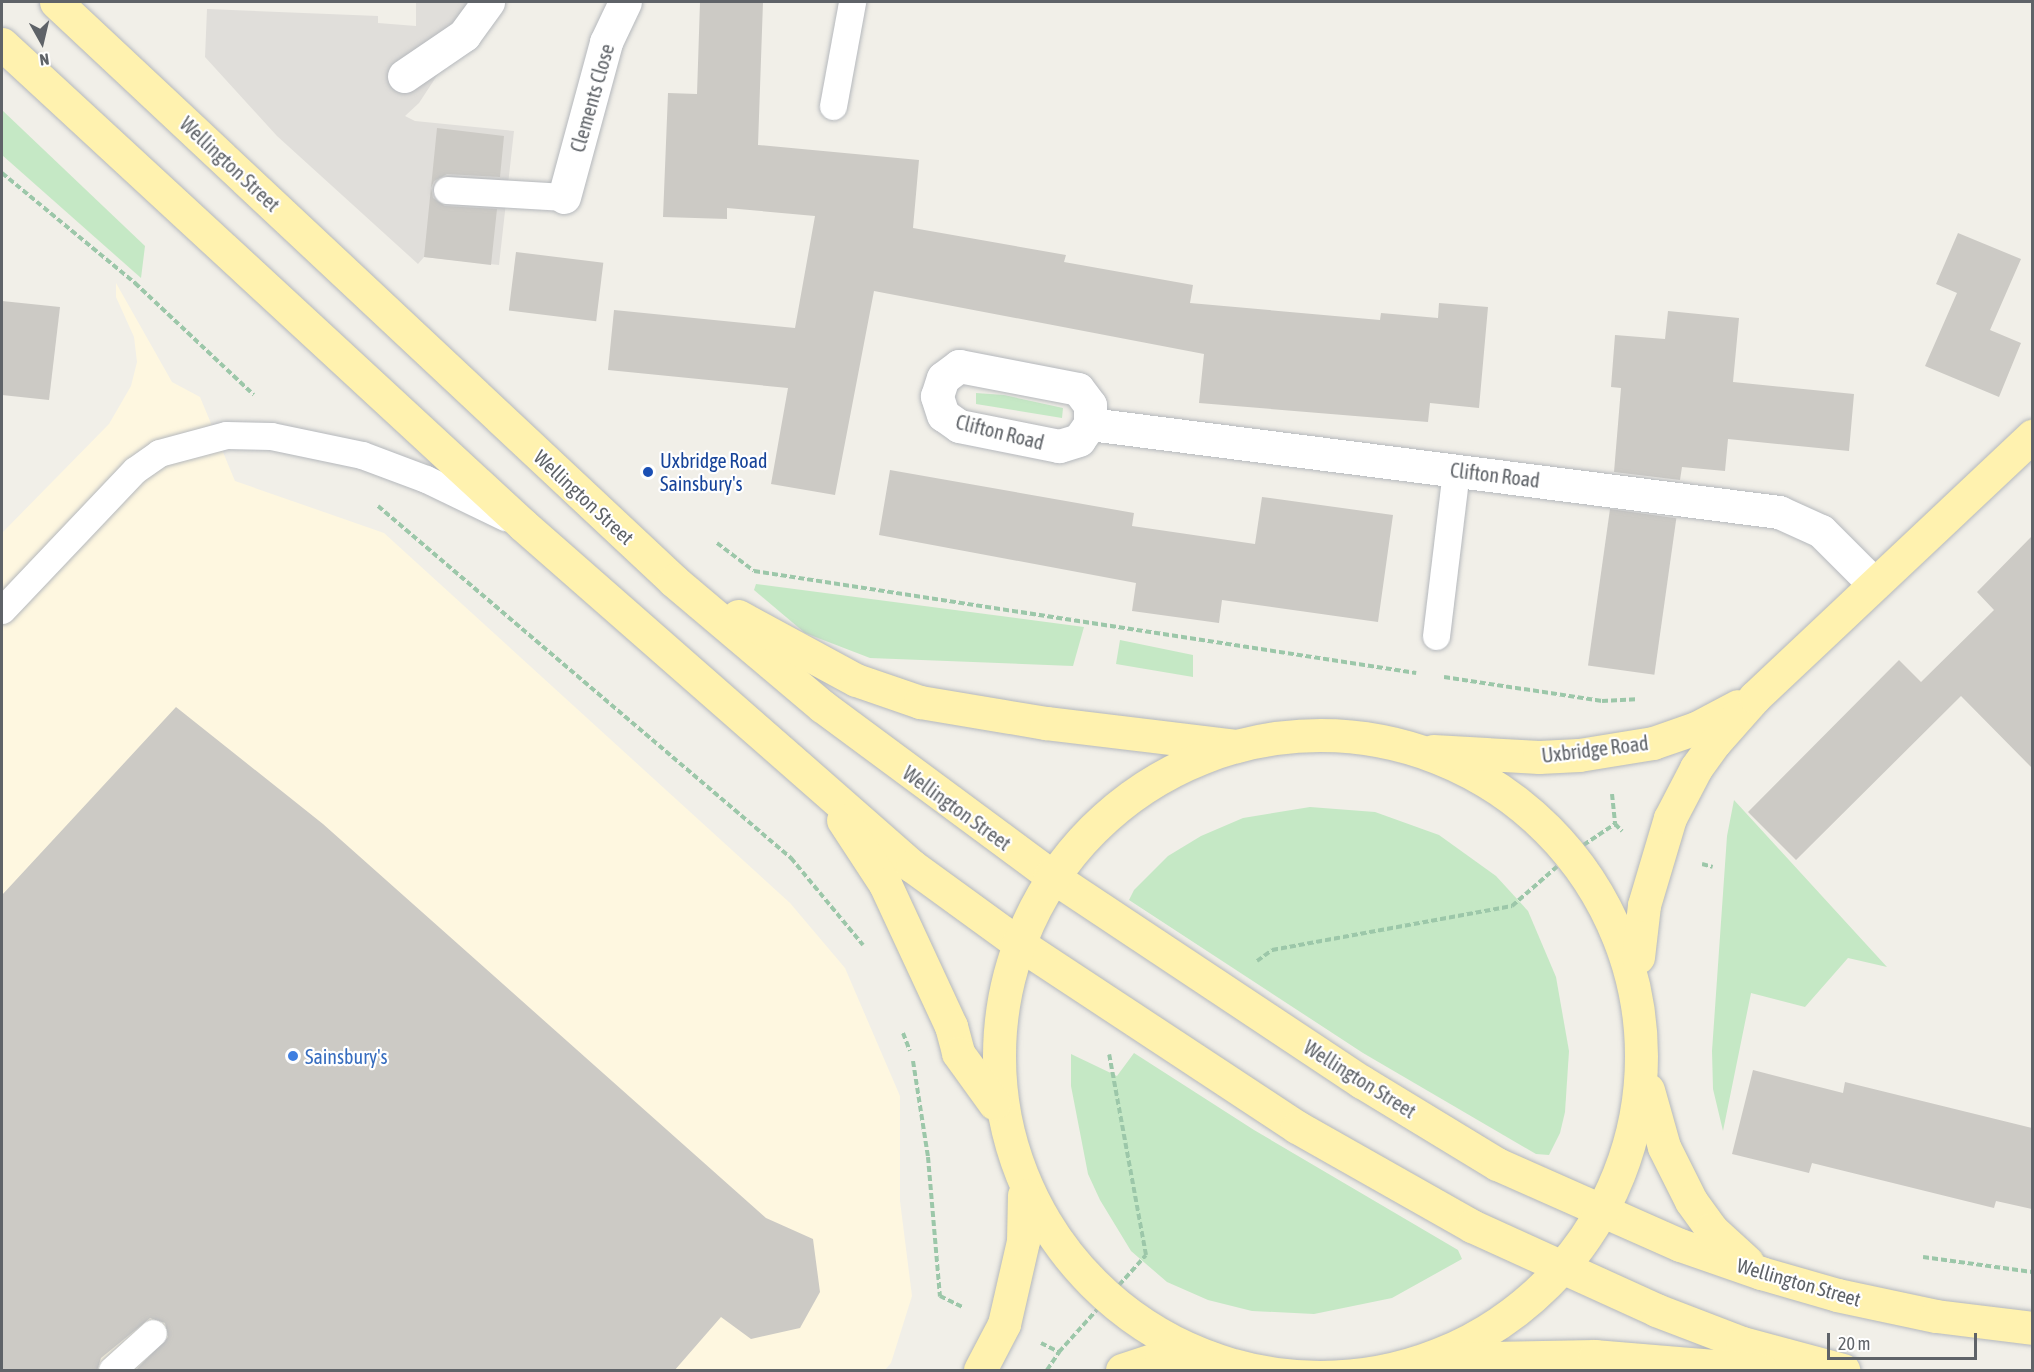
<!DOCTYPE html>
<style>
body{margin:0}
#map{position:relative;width:2034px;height:1372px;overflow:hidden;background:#f1efe8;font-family:"Asap Condensed",sans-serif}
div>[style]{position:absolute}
.commercial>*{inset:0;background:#fef7e0}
.industrial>*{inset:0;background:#e0deda}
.green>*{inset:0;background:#c5e8c5}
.building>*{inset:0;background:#cccac5;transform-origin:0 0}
.path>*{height:4px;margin-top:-2px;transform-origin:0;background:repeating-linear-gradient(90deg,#9cc7a9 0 6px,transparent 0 9px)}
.roads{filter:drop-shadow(0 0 2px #b5b8bc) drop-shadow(0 0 2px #b5b8bc)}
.service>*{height:27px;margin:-13.5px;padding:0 13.5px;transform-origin:13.5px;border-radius:13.5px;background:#fff}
.minor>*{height:33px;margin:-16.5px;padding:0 16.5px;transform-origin:16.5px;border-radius:16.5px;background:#fff}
.primary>*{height:33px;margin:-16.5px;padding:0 16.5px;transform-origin:16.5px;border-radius:16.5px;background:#fff2af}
.primary>.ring{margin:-16.5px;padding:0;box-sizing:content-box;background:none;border:33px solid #fff2af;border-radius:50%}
.dots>*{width:16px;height:16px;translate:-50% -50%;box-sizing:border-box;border:3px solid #fff;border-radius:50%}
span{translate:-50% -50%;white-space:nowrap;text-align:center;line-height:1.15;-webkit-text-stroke:4.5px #fff;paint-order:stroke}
.street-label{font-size:20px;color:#5f6368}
.transit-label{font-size:20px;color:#164399}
.left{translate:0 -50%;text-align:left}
.shop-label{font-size:20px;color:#366cbe}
.frame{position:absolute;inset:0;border:3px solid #5f6368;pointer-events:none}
.north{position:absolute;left:12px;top:12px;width:60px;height:60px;-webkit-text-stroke:4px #fff;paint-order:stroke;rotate:172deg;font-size:16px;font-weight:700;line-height:24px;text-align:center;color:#5f6368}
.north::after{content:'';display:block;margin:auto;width:21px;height:27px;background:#5f6368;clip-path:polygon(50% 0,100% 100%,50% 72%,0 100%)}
.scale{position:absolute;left:1827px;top:1333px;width:150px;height:27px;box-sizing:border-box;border:3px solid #5f6368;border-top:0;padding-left:8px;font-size:18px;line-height:21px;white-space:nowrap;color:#5f6368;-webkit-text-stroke:4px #fff;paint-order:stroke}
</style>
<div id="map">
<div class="commercial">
<i style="clip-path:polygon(116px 283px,172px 382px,200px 397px,235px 481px,384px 533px,790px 903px,845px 968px,900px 1096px,900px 1201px,912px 1296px,891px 1363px,885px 1370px,2px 1370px,2px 533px,109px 424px,131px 386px,137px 362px,134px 337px,116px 297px)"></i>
</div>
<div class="industrial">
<i style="clip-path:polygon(416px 2px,492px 2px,463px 36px,419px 103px,405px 116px,415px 121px,514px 131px,499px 265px,424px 257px,418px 264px,277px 136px,205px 57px,207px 9px,378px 16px,378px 23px,416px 26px)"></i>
</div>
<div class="green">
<i style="clip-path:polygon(2px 110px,145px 246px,141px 278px,2px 155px)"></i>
<i style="clip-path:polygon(976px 393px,1004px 395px,1063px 408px,1062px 418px,976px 404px)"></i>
<i style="clip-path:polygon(756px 584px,1084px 627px,1073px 666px,870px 658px,805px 633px,754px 590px)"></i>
<i style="clip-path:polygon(1120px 640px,1193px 655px,1193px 677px,1116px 664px)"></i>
<i style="clip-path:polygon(1734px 800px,1887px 967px,1848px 958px,1805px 1007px,1751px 993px,1723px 1131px,1713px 1089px,1712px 1051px,1727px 836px)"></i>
<i style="clip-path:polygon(1310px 807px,1375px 812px,1439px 835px,1496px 876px,1528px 911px,1556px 977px,1569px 1051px,1565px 1112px,1560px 1133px,1549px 1155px,1536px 1154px,1363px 1053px,1129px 900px,1134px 890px,1168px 856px,1201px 836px,1243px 818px)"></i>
<i style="clip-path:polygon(1134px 1053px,1254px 1130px,1458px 1250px,1462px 1259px,1392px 1298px,1314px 1314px,1252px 1311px,1208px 1300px,1167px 1282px,1131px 1251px,1100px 1200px,1088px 1174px,1071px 1086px,1071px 1054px,1117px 1076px)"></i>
</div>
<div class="building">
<i style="clip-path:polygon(700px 2px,763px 2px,758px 145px,919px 160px,913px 228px,1066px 255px,1064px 262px,1193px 285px,1190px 303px,1380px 320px,1381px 313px,1438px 318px,1439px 303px,1488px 307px,1479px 408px,1430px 403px,1428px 422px,1199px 403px,1204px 354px,874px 291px,835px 495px,771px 484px,788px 388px,608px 370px,614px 310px,795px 328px,815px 216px,727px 208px,727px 219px,663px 217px,668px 93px,697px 94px)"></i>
<i style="clip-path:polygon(437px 128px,504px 136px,500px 177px,447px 174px,434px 181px,431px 188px,433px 198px,445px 206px,497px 209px,491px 265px,424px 257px)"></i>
<i style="clip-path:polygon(1958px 233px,2021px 259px,1990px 330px,2021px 343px,1999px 397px,1925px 366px,1957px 293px,1936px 284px)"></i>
<i style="left:516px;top:252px;width:88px;height:59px;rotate:7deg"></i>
<i style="clip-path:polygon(2px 301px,60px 307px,49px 400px,2px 395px)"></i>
<i style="clip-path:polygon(1668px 311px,1739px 318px,1733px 382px,1854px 394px,1849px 451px,1728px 439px,1725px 471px,1682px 467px,1680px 480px,1614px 472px,1621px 388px,1611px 387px,1615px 335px,1665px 339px)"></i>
<i style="clip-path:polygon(890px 470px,1134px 513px,1132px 526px,1255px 544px,1262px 497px,1393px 515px,1378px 622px,1222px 600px,1219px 623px,1132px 611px,1136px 583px,879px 535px)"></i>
<i style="left:1610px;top:509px;width:67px;height:158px;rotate:8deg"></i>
<i style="clip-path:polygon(2032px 536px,2032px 768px,1961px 696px,1796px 860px,1748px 812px,1899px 660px,1921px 682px,1994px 610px,1977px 592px)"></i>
<i style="clip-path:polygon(176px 707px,323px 824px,766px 1218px,813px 1239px,820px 1292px,800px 1328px,751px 1339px,721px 1317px,674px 1371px,135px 1371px,168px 1337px,165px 1323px,150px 1318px,101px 1358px,97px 1371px,2px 1371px,2px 895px)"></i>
<i style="clip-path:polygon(1753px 1070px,1843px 1093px,1845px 1082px,2032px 1128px,2032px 1209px,1996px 1201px,1994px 1208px,1812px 1163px,1809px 1173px,1732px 1154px)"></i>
</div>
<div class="path">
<i style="left:2px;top:173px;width:173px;rotate:39.6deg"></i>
<i style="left:135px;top:283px;width:163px;rotate:43.3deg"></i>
<i style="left:378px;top:506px;width:543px;rotate:40.44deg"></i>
<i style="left:791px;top:858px;width:113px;rotate:50.4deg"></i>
<i style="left:717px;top:543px;width:46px;rotate:37.1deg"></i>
<i style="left:754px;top:571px;width:670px;rotate:8.76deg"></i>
<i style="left:1444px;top:677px;width:160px;rotate:8.6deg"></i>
<i style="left:1602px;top:701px;width:34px;rotate:-3deg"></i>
<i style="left:1612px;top:794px;width:30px;rotate:84deg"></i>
<i style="left:1615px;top:824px;width:10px;rotate:45deg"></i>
<i style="left:1702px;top:864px;width:11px;rotate:15deg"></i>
<i style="left:1257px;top:961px;width:19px;rotate:-36deg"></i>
<i style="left:1272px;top:950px;width:244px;rotate:-10.4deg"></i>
<i style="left:1512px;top:906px;width:85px;rotate:-41.2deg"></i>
<i style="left:1576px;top:850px;width:47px;rotate:-33.7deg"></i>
<i style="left:903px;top:1033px;width:19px;rotate:69deg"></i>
<i style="left:913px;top:1061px;width:97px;rotate:81.1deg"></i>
<i style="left:928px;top:1157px;width:140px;rotate:85.1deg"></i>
<i style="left:940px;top:1296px;width:25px;rotate:26deg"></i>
<i style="left:1923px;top:1257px;width:110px;rotate:7.8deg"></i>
<i style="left:1041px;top:1343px;width:20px;rotate:27deg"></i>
<i style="left:1047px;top:1370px;width:22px;rotate:-56deg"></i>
<i style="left:1059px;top:1352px;width:130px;rotate:-48.1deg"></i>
<i style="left:1146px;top:1255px;width:204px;rotate:-100.4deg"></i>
</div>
<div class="roads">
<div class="service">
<i style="left:833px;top:106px;width:106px;rotate:-79.6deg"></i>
<i style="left:447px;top:190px;width:117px;rotate:3.4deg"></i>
<i style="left:2px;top:610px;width:193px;rotate:-46.5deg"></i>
<i style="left:135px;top:470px;width:29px;rotate:-35deg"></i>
<i style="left:159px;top:453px;width:69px;rotate:-15deg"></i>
<i style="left:226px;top:435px;width:45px;rotate:1.3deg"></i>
<i style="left:271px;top:436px;width:93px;rotate:11.8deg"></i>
<i style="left:362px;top:455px;width:68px;rotate:20.6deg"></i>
<i style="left:426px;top:479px;width:88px;rotate:25.7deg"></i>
<i style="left:1436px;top:636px;width:167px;rotate:-83.1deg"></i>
<i style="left:112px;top:1370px;width:55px;rotate:-42.1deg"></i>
</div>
<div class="minor">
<i style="left:404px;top:76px;width:73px;rotate:-34.3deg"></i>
<i style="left:464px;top:35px;width:41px;rotate:-54deg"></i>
<i style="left:564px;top:197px;width:161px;rotate:-74.8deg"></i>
<i style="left:606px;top:42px;width:44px;rotate:-64.6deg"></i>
<i style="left:959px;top:366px;width:121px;rotate:10.9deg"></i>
<i style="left:1078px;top:389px;width:20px;rotate:53deg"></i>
<i style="left:1090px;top:405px;width:19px;rotate:90deg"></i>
<i style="left:1090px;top:424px;width:19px;rotate:125deg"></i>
<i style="left:1079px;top:440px;width:21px;rotate:163deg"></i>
<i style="left:1059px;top:446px;width:102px;rotate:-168.7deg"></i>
<i style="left:959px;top:426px;width:19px;rotate:-145deg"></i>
<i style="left:943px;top:415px;width:20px;rotate:-108deg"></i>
<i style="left:937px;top:396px;width:19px;rotate:-72deg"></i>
<i style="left:943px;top:378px;width:20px;rotate:-37deg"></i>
<i style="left:1090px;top:424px;width:695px;rotate:7.28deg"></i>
<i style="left:1779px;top:512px;width:46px;rotate:24.3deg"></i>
<i style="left:1821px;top:531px;width:75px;rotate:45deg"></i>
</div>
<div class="primary">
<i style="left:56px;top:2px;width:847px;rotate:43.13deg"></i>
<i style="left:674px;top:581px;width:194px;rotate:40.2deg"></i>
<i style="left:822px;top:706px;width:284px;rotate:36.5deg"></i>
<i style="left:1050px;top:875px;width:374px;rotate:33.6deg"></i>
<i style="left:1362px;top:1082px;width:158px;rotate:31.3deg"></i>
<i style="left:1497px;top:1164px;width:200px;rotate:23.9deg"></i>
<i style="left:1680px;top:1245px;width:86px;rotate:19.1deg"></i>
<i style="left:1761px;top:1273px;width:79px;rotate:16.1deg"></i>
<i style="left:1837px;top:1295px;width:101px;rotate:12deg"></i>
<i style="left:1936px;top:1316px;width:97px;rotate:7.1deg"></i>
<i style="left:2px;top:44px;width:709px;rotate:42.71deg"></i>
<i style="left:523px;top:525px;width:517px;rotate:41.24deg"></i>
<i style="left:912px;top:866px;width:131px;rotate:36deg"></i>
<i style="left:1018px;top:943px;width:334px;rotate:33.4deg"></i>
<i style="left:1297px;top:1127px;width:201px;rotate:29.5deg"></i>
<i style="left:1472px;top:1226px;width:202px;rotate:24.5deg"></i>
<i style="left:1656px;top:1310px;width:92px;rotate:21deg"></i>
<i style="left:1742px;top:1343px;width:105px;rotate:15deg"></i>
<i style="left:738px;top:616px;width:134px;rotate:28.5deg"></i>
<i style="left:856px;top:680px;width:68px;rotate:19deg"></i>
<i style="left:920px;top:702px;width:128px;rotate:9.5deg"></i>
<i style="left:1046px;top:723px;width:191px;rotate:6.9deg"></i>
<i class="ring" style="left:999px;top:735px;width:609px;height:609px"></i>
<i style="left:1433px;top:751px;width:106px;rotate:3.2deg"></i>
<i style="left:1539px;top:757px;width:40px;rotate:-2.9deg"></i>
<i style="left:1579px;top:755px;width:75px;rotate:-9.2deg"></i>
<i style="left:1653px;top:743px;width:46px;rotate:-19.2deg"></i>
<i style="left:1696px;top:728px;width:47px;rotate:-27.6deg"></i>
<i style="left:843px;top:820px;width:77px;rotate:56.7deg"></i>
<i style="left:885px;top:884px;width:157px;rotate:65.1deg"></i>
<i style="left:951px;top:1026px;width:28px;rotate:75deg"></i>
<i style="left:958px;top:1053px;width:62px;rotate:54.2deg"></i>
<i style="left:1638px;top:957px;width:52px;rotate:-83.4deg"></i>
<i style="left:1644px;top:905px;width:91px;rotate:-73.4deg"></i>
<i style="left:1670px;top:818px;width:56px;rotate:-62.5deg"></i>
<i style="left:1696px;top:768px;width:32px;rotate:-54deg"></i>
<i style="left:1715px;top:742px;width:60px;rotate:-48.4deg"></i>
<i style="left:1755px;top:697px;width:381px;rotate:-43.3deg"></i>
<i style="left:1648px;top:1090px;width:59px;rotate:74.3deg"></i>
<i style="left:1664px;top:1147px;width:60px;rotate:63.4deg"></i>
<i style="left:1691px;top:1201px;width:34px;rotate:54deg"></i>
<i style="left:1711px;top:1229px;width:49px;rotate:42.5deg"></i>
<i style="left:1433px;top:1359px;width:162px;rotate:-1.1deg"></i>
<i style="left:1595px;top:1356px;width:166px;rotate:4.8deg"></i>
<i style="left:980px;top:1370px;width:52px;rotate:-62.4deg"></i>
<i style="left:1004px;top:1324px;width:85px;rotate:-77.1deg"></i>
<i style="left:1023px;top:1241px;width:46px;rotate:-88.8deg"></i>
<i style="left:1122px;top:1370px;width:41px;rotate:-18.4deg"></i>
<i style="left:1161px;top:1357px;width:36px;rotate:-6deg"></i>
</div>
</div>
<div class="dots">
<i style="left:648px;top:472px;background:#1a4fb4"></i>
<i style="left:293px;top:1056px;background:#3f7fe0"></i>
</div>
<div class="street-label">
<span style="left:592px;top:98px;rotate:-74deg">Clements Close</span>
<span style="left:230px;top:164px;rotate:43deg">Wellington Street</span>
<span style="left:1000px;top:432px;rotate:14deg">Clifton Road</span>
<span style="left:1495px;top:475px;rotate:7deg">Clifton Road</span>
<span style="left:584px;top:497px;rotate:43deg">Wellington Street</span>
<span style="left:1595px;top:749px;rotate:-7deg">Uxbridge Road</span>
<span style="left:957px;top:808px;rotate:36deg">Wellington Street</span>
<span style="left:1360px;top:1079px;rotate:32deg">Wellington Street</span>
<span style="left:1799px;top:1282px;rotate:16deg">Wellington Street</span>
</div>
<div class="transit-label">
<span class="left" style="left:660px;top:472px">Uxbridge Road<br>Sainsbury's</span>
</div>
<div class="shop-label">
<span class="left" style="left:305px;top:1056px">Sainsbury's</span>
</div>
<div class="frame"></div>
<div class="north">N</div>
<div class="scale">20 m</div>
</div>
